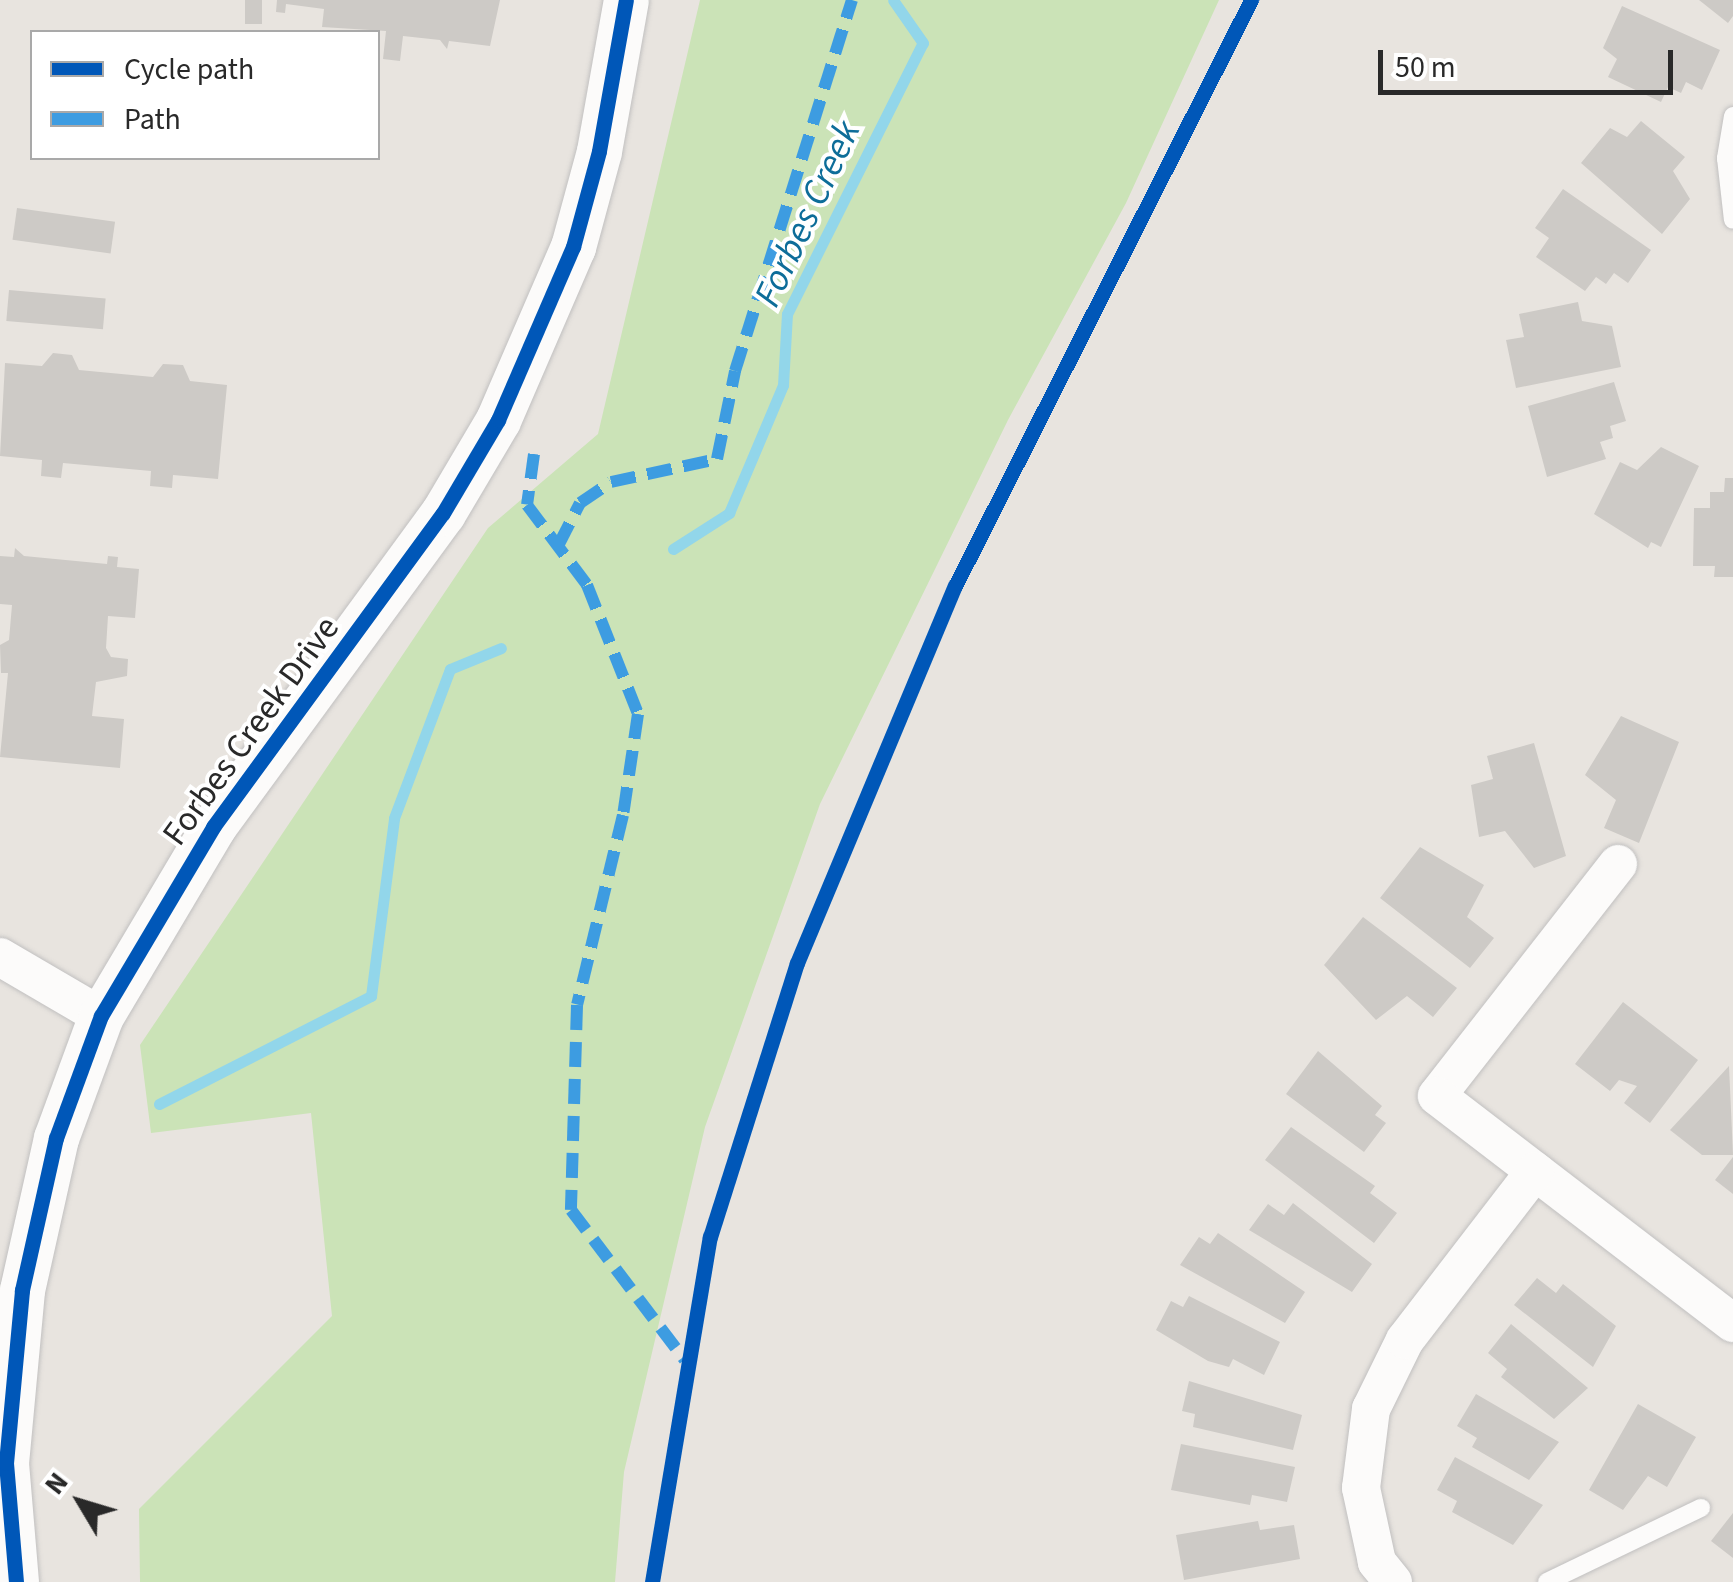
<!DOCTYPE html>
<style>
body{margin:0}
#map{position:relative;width:1733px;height:1582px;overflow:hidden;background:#e8e4df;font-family:"Source Sans 3",sans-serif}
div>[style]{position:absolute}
.green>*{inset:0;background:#cbe3b7}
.stream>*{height:11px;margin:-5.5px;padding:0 5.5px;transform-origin:5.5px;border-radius:5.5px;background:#92d6ea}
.building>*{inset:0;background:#cdcac6;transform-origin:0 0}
.roads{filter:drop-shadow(0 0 2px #c1c0c0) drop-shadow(0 0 2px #c1c0c0)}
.service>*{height:18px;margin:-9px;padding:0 9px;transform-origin:9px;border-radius:9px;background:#fcfbfa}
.minor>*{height:38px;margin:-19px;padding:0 19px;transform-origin:19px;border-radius:19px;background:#fcfbfa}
.tertiary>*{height:45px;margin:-22.5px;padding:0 22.5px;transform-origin:22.5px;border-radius:22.5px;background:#fcfbfa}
.quiet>*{height:12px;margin-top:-6px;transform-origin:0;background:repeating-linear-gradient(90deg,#3d9ce1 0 25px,transparent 0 37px)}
.cycleway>*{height:15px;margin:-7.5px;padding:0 7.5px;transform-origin:7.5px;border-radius:7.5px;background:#0057b8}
span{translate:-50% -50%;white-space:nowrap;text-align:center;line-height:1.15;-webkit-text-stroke:8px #fff;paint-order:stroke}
.street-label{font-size:35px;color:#292929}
.water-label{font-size:38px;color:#0d6d99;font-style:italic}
.legend{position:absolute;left:30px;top:30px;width:350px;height:130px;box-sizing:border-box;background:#fff;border:2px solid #a9a9a9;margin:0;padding:12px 18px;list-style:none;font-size:30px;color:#292929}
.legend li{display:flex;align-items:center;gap:20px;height:50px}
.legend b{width:50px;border:2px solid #a9a9a9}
.north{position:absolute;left:30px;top:1452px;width:100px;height:100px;-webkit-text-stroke:8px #fff;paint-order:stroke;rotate:308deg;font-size:28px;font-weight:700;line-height:40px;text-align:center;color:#292929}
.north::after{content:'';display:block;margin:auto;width:35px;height:45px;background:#292929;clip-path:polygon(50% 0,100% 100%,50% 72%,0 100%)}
.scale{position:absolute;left:1378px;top:50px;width:295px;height:45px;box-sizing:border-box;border:5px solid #292929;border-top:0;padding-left:12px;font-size:30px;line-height:35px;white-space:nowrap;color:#292929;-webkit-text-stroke:8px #fff;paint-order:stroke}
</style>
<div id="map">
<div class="green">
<i style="clip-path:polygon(700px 0,1219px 0,1126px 203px,1008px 420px,820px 804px,705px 1127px,624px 1472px,615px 1582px,140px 1582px,139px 1509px,332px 1316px,311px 1113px,151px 1133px,140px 1045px,488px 528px,598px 434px)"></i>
</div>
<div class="stream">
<i style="left:673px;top:549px;width:67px;rotate:-32.7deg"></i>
<i style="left:729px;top:513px;width:139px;rotate:-67.1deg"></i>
<i style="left:783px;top:385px;width:71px;rotate:-86.8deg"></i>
<i style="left:787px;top:314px;width:303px;rotate:-63.4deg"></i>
<i style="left:923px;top:43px;width:52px;rotate:-124.9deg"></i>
<i style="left:159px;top:1104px;width:238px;rotate:-27deg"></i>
<i style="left:371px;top:996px;width:179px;rotate:-82.6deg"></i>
<i style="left:394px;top:818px;width:159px;rotate:-69.4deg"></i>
<i style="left:450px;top:669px;width:55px;rotate:-22.4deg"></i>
</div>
<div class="building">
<i style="left:245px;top:0;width:17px;height:24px"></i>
<i style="clip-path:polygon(277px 0,500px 0,490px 46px,449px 41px,447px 49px,440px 40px,403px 36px,400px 61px,383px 59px,386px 31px,322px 27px,324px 9px,286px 4px,285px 13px,276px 12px)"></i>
<i style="clip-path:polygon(1699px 0,1733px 0,1733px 16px,1728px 23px)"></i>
<i style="clip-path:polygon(1622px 6px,1720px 50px,1702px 90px,1686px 82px,1681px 93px,1668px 87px,1661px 102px,1608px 77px,1617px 59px,1603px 48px)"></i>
<i style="clip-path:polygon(1641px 121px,1685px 157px,1673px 171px,1690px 199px,1662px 234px,1581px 163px,1610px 128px,1627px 137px)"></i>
<i style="clip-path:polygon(1563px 189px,1651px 250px,1628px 283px,1614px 273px,1606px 284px,1596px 277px,1585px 291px,1536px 257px,1549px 238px,1535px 228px)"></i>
<i style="left:17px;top:208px;width:99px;height:32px;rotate:8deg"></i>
<i style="left:9px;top:290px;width:97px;height:31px;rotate:5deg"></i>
<i style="clip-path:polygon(1578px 302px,1582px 321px,1612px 326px,1621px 367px,1516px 388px,1506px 340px,1524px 337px,1519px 314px)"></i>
<i style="clip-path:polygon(53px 353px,72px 355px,79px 370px,153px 377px,163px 364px,183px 365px,190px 381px,227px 385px,218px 479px,173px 475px,172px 488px,150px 486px,151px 471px,63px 463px,61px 478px,41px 476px,42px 460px,0 456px,5px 363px,42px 366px)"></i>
<i style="clip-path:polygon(1614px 382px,1626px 421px,1610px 426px,1613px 438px,1600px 442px,1606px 459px,1547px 477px,1528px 406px)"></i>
<i style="clip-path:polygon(1661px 447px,1699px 466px,1661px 547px,1651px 542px,1648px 548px,1594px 514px,1620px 462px,1637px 470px)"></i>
<i style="clip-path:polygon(1725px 478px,1733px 478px,1733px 577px,1714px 577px,1715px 566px,1693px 566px,1694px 508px,1710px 508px,1710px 492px,1724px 492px)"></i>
<i style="clip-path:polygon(15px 548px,24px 556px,107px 564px,108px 556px,118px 557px,117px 567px,139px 569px,135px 618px,108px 616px,106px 648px,111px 657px,128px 659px,127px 676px,96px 682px,92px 716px,124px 719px,120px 768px,0 757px,8px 673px,1px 673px,0 645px,9px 640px,12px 605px,0 604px,0 556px,14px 557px)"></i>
<i style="clip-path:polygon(1621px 716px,1679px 742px,1639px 843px,1604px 828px,1616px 800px,1585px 775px)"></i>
<i style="clip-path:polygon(1534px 743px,1566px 856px,1534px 868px,1505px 831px,1479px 837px,1471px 785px,1493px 779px,1487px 756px)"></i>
<i style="clip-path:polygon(1420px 847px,1484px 885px,1467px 917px,1494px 938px,1470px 968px,1380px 898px)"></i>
<i style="clip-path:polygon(1363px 917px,1457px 988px,1433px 1017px,1407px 996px,1376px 1020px,1324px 965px)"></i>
<i style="clip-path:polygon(1623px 1002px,1698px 1060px,1650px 1123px,1624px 1103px,1637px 1086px,1619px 1080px,1610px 1091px,1575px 1064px)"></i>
<i style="clip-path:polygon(1318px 1051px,1382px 1106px,1375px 1115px,1386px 1123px,1364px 1152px,1286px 1094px)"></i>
<i style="clip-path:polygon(1729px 1066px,1733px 1155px,1702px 1155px,1670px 1130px)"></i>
<i style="clip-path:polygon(1291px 1127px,1375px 1186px,1370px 1193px,1397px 1213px,1374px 1243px,1265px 1160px)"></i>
<i style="clip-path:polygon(1733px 1157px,1733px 1194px,1715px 1180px)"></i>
<i style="clip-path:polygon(1293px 1203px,1372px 1264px,1352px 1292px,1249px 1230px,1268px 1204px,1284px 1215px)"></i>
<i style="clip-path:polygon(1218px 1233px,1305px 1292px,1285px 1323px,1180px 1265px,1199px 1237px,1210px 1244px)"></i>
<i style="clip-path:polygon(1537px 1278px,1556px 1293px,1563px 1284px,1616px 1326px,1593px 1367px,1514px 1305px)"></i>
<i style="clip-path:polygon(1189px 1296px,1280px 1342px,1264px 1375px,1233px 1359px,1229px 1367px,1208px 1361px,1156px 1330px,1171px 1301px,1183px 1307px)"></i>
<i style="clip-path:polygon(1511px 1324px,1588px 1388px,1554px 1419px,1501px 1377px,1507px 1369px,1488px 1353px)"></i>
<i style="clip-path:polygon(1189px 1381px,1302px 1415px,1293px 1450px,1193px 1427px,1195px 1414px,1182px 1411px)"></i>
<i style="clip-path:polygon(1476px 1394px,1559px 1442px,1529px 1480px,1472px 1447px,1477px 1438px,1457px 1426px)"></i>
<i style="clip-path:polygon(1638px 1404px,1696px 1437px,1667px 1487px,1648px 1476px,1623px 1510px,1589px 1490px)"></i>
<i style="clip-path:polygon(1181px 1444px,1295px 1467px,1287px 1502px,1252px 1495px,1250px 1505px,1171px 1490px)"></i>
<i style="clip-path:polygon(1455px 1457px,1543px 1505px,1513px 1545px,1452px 1512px,1457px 1501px,1437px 1490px)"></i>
<i style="clip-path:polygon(1733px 1513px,1733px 1558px,1711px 1541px)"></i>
<i style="clip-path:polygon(1258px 1521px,1260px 1530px,1294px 1525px,1300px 1559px,1184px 1580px,1176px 1535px)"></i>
</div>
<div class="roads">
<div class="service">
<i style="left:1733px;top:116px;width:43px;rotate:99.5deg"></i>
<i style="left:1726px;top:158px;width:62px;rotate:83.6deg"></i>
<i style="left:1547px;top:1582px;width:171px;rotate:-25.7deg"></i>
</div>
<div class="minor">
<i style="left:1618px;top:864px;width:294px;rotate:128deg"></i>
<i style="left:1437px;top:1096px;width:373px;rotate:37.5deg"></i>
<i style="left:0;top:957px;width:117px;rotate:30.3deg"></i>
<i style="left:1393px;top:1582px;width:26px;rotate:-129deg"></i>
<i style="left:1377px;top:1562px;width:76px;rotate:-102.2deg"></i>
<i style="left:1361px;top:1488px;width:80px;rotate:-82.8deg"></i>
<i style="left:1371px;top:1409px;width:77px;rotate:-63.8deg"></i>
<i style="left:1405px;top:1340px;width:213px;rotate:-52.4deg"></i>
</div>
<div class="tertiary">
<i style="left:16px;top:1582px;width:119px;rotate:-94.8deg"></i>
<i style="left:6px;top:1463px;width:174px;rotate:-84.7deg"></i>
<i style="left:22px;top:1290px;width:156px;rotate:-77.4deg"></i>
<i style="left:56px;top:1138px;width:130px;rotate:-69.8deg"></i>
<i style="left:101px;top:1016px;width:220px;rotate:-59.3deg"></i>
<i style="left:213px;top:827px;width:389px;rotate:-53.8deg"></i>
<i style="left:443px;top:513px;width:108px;rotate:-59.4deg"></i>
<i style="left:498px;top:420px;width:189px;rotate:-66.6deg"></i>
<i style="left:573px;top:247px;width:99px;rotate:-74.8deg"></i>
<i style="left:599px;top:151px;width:153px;rotate:-79.9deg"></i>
</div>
</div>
<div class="quiet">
<i style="left:534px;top:454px;width:51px;rotate:97.8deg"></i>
<i style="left:527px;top:505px;width:100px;rotate:53.1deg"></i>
<i style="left:587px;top:585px;width:139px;rotate:68.4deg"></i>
<i style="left:638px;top:714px;width:102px;rotate:98.4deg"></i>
<i style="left:623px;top:815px;width:195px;rotate:103.6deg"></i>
<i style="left:577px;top:1005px;width:205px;rotate:91.7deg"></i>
<i style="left:571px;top:1210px;width:188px;rotate:52.8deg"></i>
<i style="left:558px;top:546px;width:48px;rotate:-62.9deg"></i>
<i style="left:580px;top:503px;width:37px;rotate:-34deg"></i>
<i style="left:611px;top:482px;width:108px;rotate:-12.2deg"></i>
<i style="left:717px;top:459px;width:90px;rotate:-78.4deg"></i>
<i style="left:735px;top:371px;width:389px;rotate:-72.5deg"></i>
</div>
<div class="cycleway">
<i style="left:16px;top:1582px;width:119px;rotate:-94.8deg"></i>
<i style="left:6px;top:1463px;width:174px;rotate:-84.7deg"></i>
<i style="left:22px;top:1290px;width:156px;rotate:-77.4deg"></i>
<i style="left:56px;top:1138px;width:130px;rotate:-69.8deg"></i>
<i style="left:101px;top:1016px;width:220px;rotate:-59.3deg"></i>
<i style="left:213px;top:827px;width:389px;rotate:-53.8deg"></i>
<i style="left:443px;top:513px;width:108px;rotate:-59.4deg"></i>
<i style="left:498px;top:420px;width:189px;rotate:-66.6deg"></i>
<i style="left:573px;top:247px;width:99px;rotate:-74.8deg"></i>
<i style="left:599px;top:151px;width:153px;rotate:-79.9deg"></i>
<i style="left:652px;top:1582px;width:350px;rotate:-80.5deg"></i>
<i style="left:710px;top:1237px;width:287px;rotate:-72.4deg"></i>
<i style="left:797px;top:963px;width:409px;rotate:-67.3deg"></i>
<i style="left:955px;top:586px;width:657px;rotate:-63.2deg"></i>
</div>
<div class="street-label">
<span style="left:251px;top:731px;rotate:-54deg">Forbes Creek Drive</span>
</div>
<div class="water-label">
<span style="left:808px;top:214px;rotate:-65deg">Forbes Creek</span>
</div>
<ul class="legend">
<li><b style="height:12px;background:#0057b8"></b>Cycle path</li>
<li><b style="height:12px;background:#3d9ce1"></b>Path</li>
</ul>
<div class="north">N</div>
<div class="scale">50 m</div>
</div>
